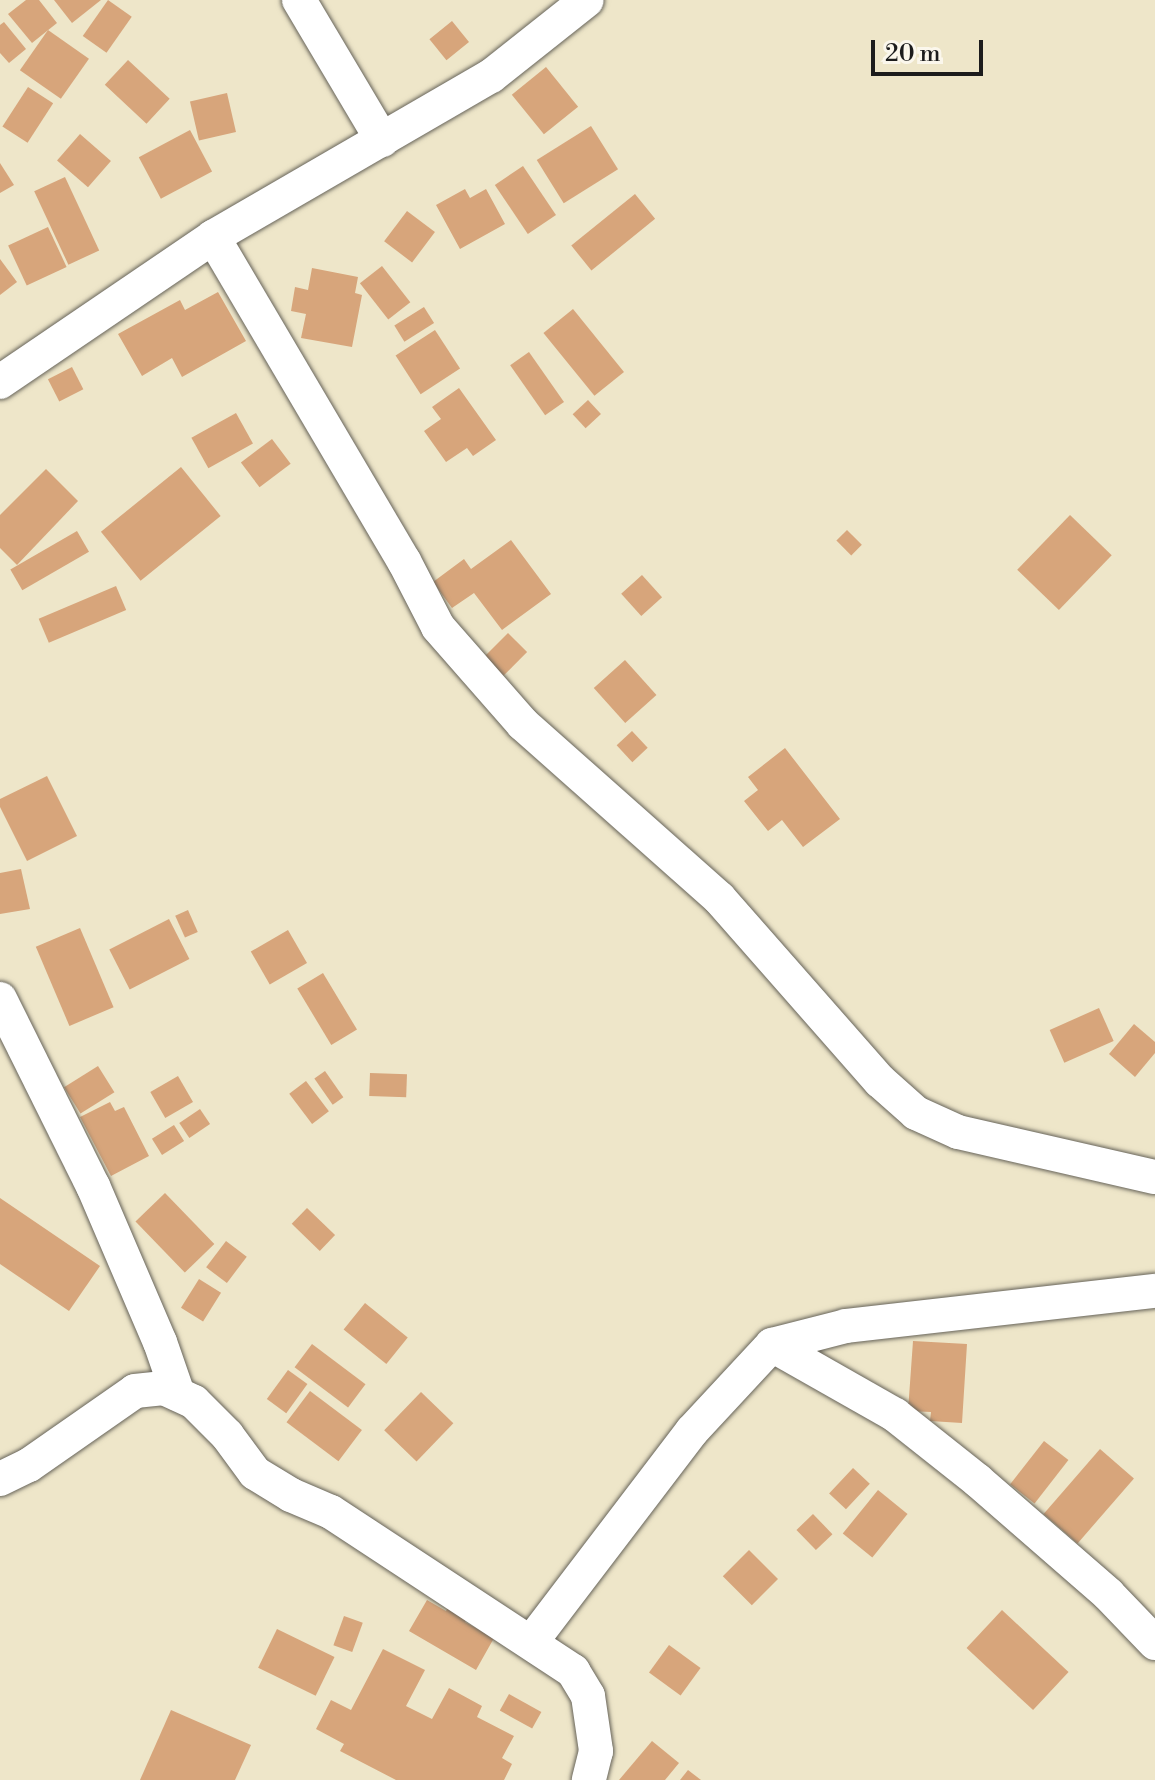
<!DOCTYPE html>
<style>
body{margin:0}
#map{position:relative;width:1155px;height:1780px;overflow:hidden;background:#eee6c9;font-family:"Libre Bodoni",serif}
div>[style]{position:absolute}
.building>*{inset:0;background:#d7a57b;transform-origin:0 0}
.roads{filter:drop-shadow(0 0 2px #666359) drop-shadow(0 0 2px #666359)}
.minor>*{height:34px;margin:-17px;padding:0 17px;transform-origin:17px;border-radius:17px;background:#fff}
span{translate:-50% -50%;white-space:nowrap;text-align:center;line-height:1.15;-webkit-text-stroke:6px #fbf7ec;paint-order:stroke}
.scale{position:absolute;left:871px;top:40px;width:112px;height:36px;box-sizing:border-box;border:4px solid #1c1c1c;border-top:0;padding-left:10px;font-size:24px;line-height:28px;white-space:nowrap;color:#1c1c1c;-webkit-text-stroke:6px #fbf7ec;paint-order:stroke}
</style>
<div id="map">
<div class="building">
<i style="clip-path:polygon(26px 0,39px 0,57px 23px,32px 43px,8px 14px)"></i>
<i style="clip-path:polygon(54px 0,101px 0,72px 23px)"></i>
<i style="left:108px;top:0;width:29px;height:44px;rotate:35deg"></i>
<i style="left:452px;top:21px;width:27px;height:29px;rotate:51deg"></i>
<i style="clip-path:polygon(4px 22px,26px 49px,9px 63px,0 53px,0 25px)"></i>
<i style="left:48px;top:30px;width:50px;height:49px;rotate:35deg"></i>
<i style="left:128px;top:60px;width:57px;height:34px;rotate:43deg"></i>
<i style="left:546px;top:67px;width:51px;height:44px;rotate:51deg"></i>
<i style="left:28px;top:87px;width:30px;height:47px;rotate:33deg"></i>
<i style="left:227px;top:93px;width:40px;height:38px;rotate:77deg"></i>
<i style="left:591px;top:126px;width:51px;height:64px;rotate:58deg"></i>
<i style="left:190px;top:130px;width:47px;height:58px;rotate:62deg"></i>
<i style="left:80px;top:134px;width:41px;height:35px;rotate:41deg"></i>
<i style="clip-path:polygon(0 163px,14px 185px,0 193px)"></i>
<i style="left:523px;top:166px;width:59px;height:34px;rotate:56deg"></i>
<i style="left:65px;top:177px;width:81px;height:34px;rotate:65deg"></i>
<i style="clip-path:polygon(465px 189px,470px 198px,486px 189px,505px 224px,460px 249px,436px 205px)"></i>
<i style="left:635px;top:194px;width:32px;height:82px;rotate:51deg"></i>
<i style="left:407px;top:211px;width:35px;height:38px;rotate:37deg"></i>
<i style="left:48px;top:227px;width:44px;height:44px;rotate:65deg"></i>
<i style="clip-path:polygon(0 259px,17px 282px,0 295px)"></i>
<i style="left:382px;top:266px;width:46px;height:28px;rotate:52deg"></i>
<i style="clip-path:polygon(312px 268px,358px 277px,355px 293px,362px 295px,352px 347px,301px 338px,306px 314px,291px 311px,295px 287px,308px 290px)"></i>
<i style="clip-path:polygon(218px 292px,246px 341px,182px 377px,172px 358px,142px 376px,118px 334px,180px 300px,185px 310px)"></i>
<i style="left:424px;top:307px;width:19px;height:35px;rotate:58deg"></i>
<i style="left:573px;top:309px;width:81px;height:38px;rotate:51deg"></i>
<i style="left:435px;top:330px;width:46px;height:47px;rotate:57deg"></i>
<i style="left:529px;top:352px;width:61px;height:23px;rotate:55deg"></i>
<i style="left:72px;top:367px;width:25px;height:27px;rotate:63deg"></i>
<i style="clip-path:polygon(459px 388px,496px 440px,473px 456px,467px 448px,446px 462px,424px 431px,441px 419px,432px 407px)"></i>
<i style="left:588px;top:400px;width:19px;height:21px;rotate:47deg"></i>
<i style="left:236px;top:413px;width:35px;height:51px;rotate:61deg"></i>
<i style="left:272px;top:439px;width:31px;height:39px;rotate:53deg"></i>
<i style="left:181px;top:467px;width:63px;height:103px;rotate:51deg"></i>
<i style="clip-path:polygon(46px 469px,78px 501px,17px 565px,0 548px,0 515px)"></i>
<i style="left:1070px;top:515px;width:58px;height:76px;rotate:44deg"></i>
<i style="left:847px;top:530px;width:21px;height:15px;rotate:45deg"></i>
<i style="left:77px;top:531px;width:24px;height:77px;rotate:60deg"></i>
<i style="clip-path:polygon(511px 540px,551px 594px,502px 630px,474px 593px,452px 608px,433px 582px,464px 559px,471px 569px)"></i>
<i style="left:642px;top:575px;width:30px;height:28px;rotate:48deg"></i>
<i style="left:116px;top:586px;width:26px;height:84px;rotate:67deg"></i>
<i style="left:508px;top:633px;width:27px;height:35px;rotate:45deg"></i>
<i style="left:625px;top:660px;width:47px;height:42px;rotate:48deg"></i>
<i style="left:632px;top:731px;width:23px;height:21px;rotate:47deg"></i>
<i style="clip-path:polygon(785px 748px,840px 819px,803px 847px,782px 820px,768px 831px,744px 801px,758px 790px,748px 777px)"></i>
<i style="clip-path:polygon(47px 776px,77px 836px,27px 861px,0 807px,0 799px)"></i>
<i style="clip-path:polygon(21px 869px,30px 909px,0 914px,0 873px)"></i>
<i style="left:188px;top:910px;width:24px;height:14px;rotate:66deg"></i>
<i style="left:169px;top:919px;width:45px;height:67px;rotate:63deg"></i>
<i style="left:80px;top:928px;width:86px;height:48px;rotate:67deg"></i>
<i style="left:288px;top:930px;width:38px;height:43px;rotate:60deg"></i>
<i style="left:323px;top:973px;width:66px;height:30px;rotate:59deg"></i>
<i style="left:1099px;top:1008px;width:36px;height:54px;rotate:66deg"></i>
<i style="clip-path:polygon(1134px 1024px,1155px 1042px,1155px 1053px,1135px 1077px,1109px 1054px)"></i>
<i style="left:98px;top:1066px;width:31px;height:40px;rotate:58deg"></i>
<i style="left:325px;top:1071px;width:32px;height:13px;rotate:55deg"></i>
<i style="left:370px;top:1073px;width:37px;height:23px;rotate:2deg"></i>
<i style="left:178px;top:1076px;width:30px;height:32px;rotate:60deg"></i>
<i style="left:306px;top:1081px;width:38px;height:21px;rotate:53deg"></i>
<i style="clip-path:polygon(110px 1102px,115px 1111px,124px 1107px,149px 1156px,111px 1176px,80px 1117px)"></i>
<i style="left:200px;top:1109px;width:18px;height:25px;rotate:56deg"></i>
<i style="left:174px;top:1125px;width:19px;height:26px;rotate:58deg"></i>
<i style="left:165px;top:1193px;width:71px;height:41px;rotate:46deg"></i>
<i style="clip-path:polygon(0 1198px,100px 1266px,69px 1311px,0 1264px)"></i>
<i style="left:307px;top:1208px;width:39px;height:22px;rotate:44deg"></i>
<i style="left:226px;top:1241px;width:26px;height:33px;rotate:37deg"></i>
<i style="left:199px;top:1279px;width:26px;height:34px;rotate:32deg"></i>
<i style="left:365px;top:1303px;width:55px;height:34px;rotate:39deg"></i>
<i style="clip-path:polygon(913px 1341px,967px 1344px,962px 1423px,930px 1421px,931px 1412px,908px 1411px)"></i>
<i style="left:312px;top:1344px;width:67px;height:29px;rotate:37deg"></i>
<i style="left:288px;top:1370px;width:24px;height:36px;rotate:36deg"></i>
<i style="left:310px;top:1391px;width:65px;height:39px;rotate:37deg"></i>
<i style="left:421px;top:1392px;width:45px;height:53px;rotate:44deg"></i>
<i style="left:1044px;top:1441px;width:31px;height:55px;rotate:38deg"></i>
<i style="left:1100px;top:1449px;width:45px;height:86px;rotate:41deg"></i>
<i style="left:853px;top:1468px;width:23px;height:35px;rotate:43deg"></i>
<i style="left:878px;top:1490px;width:38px;height:56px;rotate:39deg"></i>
<i style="left:813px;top:1514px;width:28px;height:23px;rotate:46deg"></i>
<i style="left:749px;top:1550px;width:41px;height:37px;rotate:45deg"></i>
<i style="clip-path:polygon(427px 1600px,446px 1611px,451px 1601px,471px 1612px,465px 1622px,494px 1638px,476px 1670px,409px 1631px)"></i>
<i style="left:1002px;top:1610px;width:91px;height:52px;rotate:43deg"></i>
<i style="left:344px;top:1616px;width:20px;height:31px;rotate:20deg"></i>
<i style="left:277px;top:1629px;width:64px;height:43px;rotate:26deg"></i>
<i style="left:669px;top:1645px;width:39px;height:34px;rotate:36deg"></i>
<i style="clip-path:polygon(383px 1649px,425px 1670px,406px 1706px,432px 1719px,449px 1688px,482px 1706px,477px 1717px,514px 1736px,502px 1758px,512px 1764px,504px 1780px,396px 1780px,340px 1751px,344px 1744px,316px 1729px,331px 1700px,351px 1710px)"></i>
<i style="left:509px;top:1694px;width:37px;height:19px;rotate:29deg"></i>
<i style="clip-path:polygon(171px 1710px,251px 1745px,235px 1780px,140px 1780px)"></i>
<i style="clip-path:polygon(652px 1741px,679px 1763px,665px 1780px,619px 1780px)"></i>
<i style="clip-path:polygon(688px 1770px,701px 1780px,680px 1780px)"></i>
</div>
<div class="roads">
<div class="minor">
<i style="left:299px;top:0;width:163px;rotate:59.3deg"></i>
<i style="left:213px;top:237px;width:376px;rotate:59.5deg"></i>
<i style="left:404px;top:561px;width:74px;rotate:62.7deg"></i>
<i style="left:438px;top:627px;width:129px;rotate:48.8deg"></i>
<i style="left:523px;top:724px;width:262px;rotate:41.6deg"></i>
<i style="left:719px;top:898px;width:244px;rotate:48.7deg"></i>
<i style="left:880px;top:1081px;width:48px;rotate:41.6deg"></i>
<i style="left:916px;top:1113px;width:46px;rotate:24.3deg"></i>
<i style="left:958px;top:1132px;width:202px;rotate:12.9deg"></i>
<i style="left:0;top:382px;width:258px;rotate:-34.2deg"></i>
<i style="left:213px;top:237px;width:321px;rotate:-30.1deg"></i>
<i style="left:491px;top:76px;width:122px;rotate:-38.4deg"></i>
<i style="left:0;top:999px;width:209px;rotate:63.6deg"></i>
<i style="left:93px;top:1186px;width:170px;rotate:66.8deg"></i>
<i style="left:160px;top:1342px;width:55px;rotate:70.9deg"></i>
<i style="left:772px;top:1345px;width:142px;rotate:29.6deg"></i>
<i style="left:895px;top:1415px;width:105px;rotate:38.4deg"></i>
<i style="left:977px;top:1480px;width:174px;rotate:41deg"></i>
<i style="left:1108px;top:1594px;width:68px;rotate:46.2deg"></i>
<i style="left:0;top:1479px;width:32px;rotate:-26deg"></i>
<i style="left:29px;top:1465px;width:129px;rotate:-34.9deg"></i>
<i style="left:135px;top:1391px;width:29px;rotate:-6deg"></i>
<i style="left:164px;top:1388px;width:33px;rotate:25deg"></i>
<i style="left:194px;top:1402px;width:47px;rotate:45deg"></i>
<i style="left:227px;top:1435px;width:47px;rotate:53.6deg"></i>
<i style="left:255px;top:1473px;width:42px;rotate:31.4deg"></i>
<i style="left:291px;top:1495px;width:43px;rotate:23deg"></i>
<i style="left:331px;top:1512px;width:290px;rotate:33.3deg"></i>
<i style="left:573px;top:1671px;width:29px;rotate:59deg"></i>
<i style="left:588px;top:1696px;width:56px;rotate:81.7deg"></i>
<i style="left:596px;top:1751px;width:30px;rotate:104deg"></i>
<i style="left:532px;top:1641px;width:264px;rotate:-52.7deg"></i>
<i style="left:692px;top:1431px;width:117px;rotate:-47.1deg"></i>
<i style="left:772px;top:1345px;width:76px;rotate:-14.4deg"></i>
<i style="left:846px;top:1326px;width:311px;rotate:-6.5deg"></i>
</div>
</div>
<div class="scale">20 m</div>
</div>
